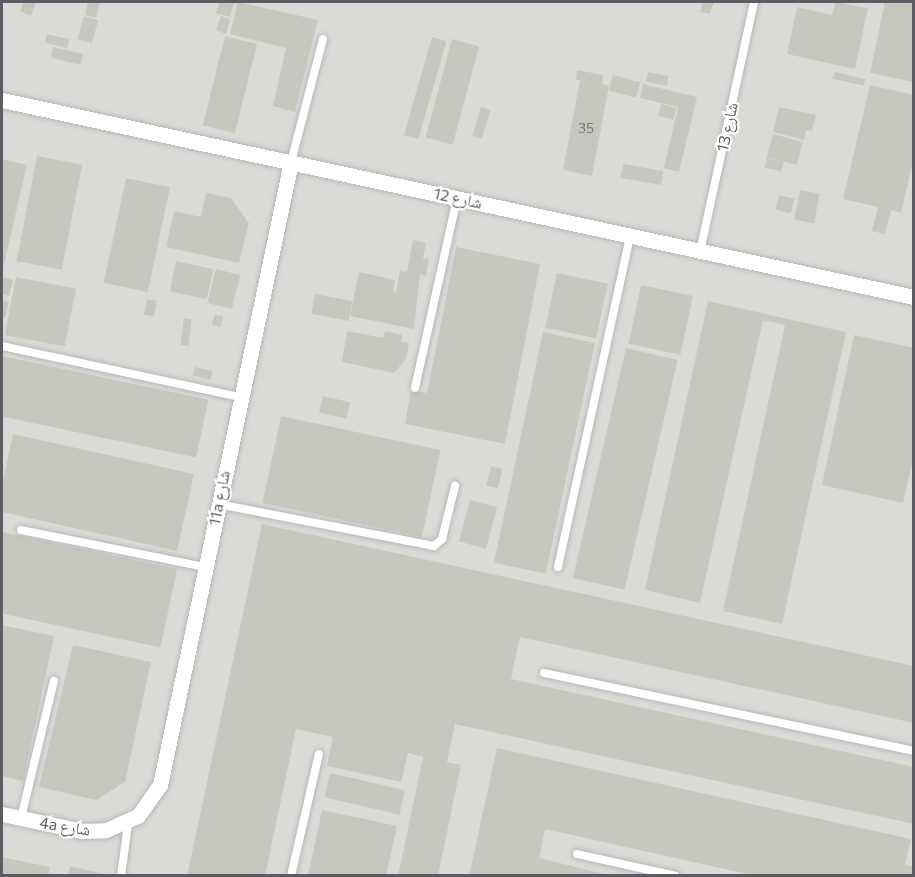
<!DOCTYPE html>
<meta charset="utf-8">
<style>
body{margin:0}
#map{position:relative;width:915px;height:877px;overflow:hidden;background:#eaece4;font-family:Commissioner,"Noto Naskh Arabic",sans-serif}
div>[style]{position:absolute}
.industrial>*{inset:0;background:#dadbd6;transform-origin:0 0}
.building>*{inset:0;background:#c6c8c0;transform-origin:0 0}
.roads{filter:drop-shadow(0 0 2px #b7b6bc) drop-shadow(0 0 2px #b7b6bc)}
.lane>*{height:8px;margin:-4px;padding:0 4px;transform-origin:4px;border-radius:4px;background:#fff}
.street>*{height:15px;margin:-7.5px;padding:0 7.5px;transform-origin:7.5px;border-radius:7.5px;background:#fff}
span{translate:-50% -50%;white-space:nowrap;text-align:center;line-height:1.15;-webkit-text-stroke:4.5px #fff;paint-order:stroke}
.number-label{font-size:14px;color:#76777a}
.number-label span{-webkit-text-stroke-width:0}
.street-label{font-size:16px;color:#5c5c62}
.frame{position:absolute;inset:0;border:3px solid #5c5c62;pointer-events:none}
</style>
<div id="map">
<div class="industrial">
<i style="left:2px;top:2px;width:911px;height:874px"></i>
</div>
<div class="building">
<i style="clip-path:polygon(24px 2px,36px 2px,31px 16px,20px 11px)"></i>
<i style="clip-path:polygon(88px 2px,100px 2px,96px 18px,85px 15px)"></i>
<i style="clip-path:polygon(219px 2px,234px 2px,230px 17px,216px 13px)"></i>
<i style="clip-path:polygon(238px 2px,318px 20px,295px 112px,273px 106px,286px 48px,230px 34px)"></i>
<i style="clip-path:polygon(703px 2px,714px 2px,710px 14px,700px 12px)"></i>
<i style="clip-path:polygon(835px 2px,868px 8px,855px 69px,787px 54px,797px 7px,832px 15px)"></i>
<i style="clip-path:polygon(885px 2px,914px 2px,914px 82px,870px 73px)"></i>
<i style="left:84px;top:16px;width:15px;height:24px;rotate:16deg"></i>
<i style="clip-path:polygon(221px 16px,230px 19px,226px 34px,216px 30px)"></i>
<i style="left:47px;top:34px;width:23px;height:9px;rotate:13deg"></i>
<i style="left:225px;top:36px;width:33px;height:92px;rotate:14deg"></i>
<i style="left:432px;top:37px;width:15px;height:102px;rotate:16deg"></i>
<i style="left:452px;top:39px;width:28px;height:102px;rotate:15deg"></i>
<i style="left:53px;top:47px;width:31px;height:11px;rotate:13deg"></i>
<i style="clip-path:polygon(577px 70px,603px 75px,602px 84px,609px 86px,592px 176px,563px 170px,580px 80px,576px 80px)"></i>
<i style="left:648px;top:72px;width:21px;height:10px;rotate:11deg"></i>
<i style="left:835px;top:72px;width:31px;height:7px;rotate:13deg"></i>
<i style="left:613px;top:75px;width:28px;height:16px;rotate:15deg"></i>
<i style="clip-path:polygon(643px 84px,697px 97px,679px 172px,664px 168px,678px 107px,640px 98px)"></i>
<i style="clip-path:polygon(870px 85px,914px 95px,914px 157px,901px 213px,891px 210px,885px 234px,872px 231px,878px 207px,843px 199px)"></i>
<i style="left:661px;top:104px;width:16px;height:12px;rotate:15deg"></i>
<i style="left:481px;top:107px;width:10px;height:30px;rotate:17deg"></i>
<i style="clip-path:polygon(779px 107px,816px 115px,812px 131px,806px 130px,804px 140px,773px 132px)"></i>
<i style="left:773px;top:134px;width:31px;height:24px;rotate:15deg"></i>
<i style="left:37px;top:156px;width:46px;height:107px;rotate:11deg"></i>
<i style="left:767px;top:158px;width:17px;height:10px;rotate:13deg"></i>
<i style="clip-path:polygon(2px 159px,27px 165px,4px 264px,2px 263px)"></i>
<i style="left:623px;top:164px;width:41px;height:14px;rotate:10deg"></i>
<i style="left:126px;top:178px;width:45px;height:107px;rotate:12deg"></i>
<i style="left:800px;top:190px;width:20px;height:30px;rotate:11deg"></i>
<i style="clip-path:polygon(206px 193px,231px 198px,249px 223px,239px 263px,166px 247px,174px 211px,201px 217px)"></i>
<i style="left:779px;top:195px;width:16px;height:15px;rotate:14deg"></i>
<i style="clip-path:polygon(413px 240px,426px 243px,423px 258px,429px 259px,426px 276px,420px 275px,414px 329px,350px 316px,359px 272px,395px 280px,393px 292px,396px 293px,400px 271px,407px 272px)"></i>
<i style="clip-path:polygon(456px 247px,540px 264px,505px 444px,405px 424px,411px 390px,427px 393px)"></i>
<i style="left:176px;top:261px;width:38px;height:31px;rotate:12deg"></i>
<i style="left:216px;top:269px;width:25px;height:35px;rotate:14deg"></i>
<i style="left:557px;top:273px;width:52px;height:56px;rotate:12deg"></i>
<i style="clip-path:polygon(2px 277px,13px 280px,9px 296px,2px 294px)"></i>
<i style="left:16px;top:277px;width:61px;height:59px;rotate:11deg"></i>
<i style="left:641px;top:285px;width:53px;height:60px;rotate:12deg"></i>
<i style="left:315px;top:294px;width:38px;height:20px;rotate:11deg"></i>
<i style="left:147px;top:299px;width:10px;height:16px;rotate:11deg"></i>
<i style="clip-path:polygon(2px 301px,9px 302px,5px 318px,2px 317px)"></i>
<i style="clip-path:polygon(708px 301px,846px 332px,782px 624px,723px 611px,785px 325px,763px 320px,700px 603px,645px 590px)"></i>
<i style="left:215px;top:314px;width:9px;height:11px;rotate:18deg"></i>
<i style="left:184px;top:318px;width:8px;height:27px;rotate:7deg"></i>
<i style="clip-path:polygon(347px 331px,383px 338px,385px 331px,402px 335px,401px 342px,409px 343px,406px 359px,394px 373px,342px 362px)"></i>
<i style="left:543px;top:332px;width:53px;height:236px;rotate:12deg"></i>
<i style="clip-path:polygon(854px 335px,914px 348px,914px 454px,903px 503px,822px 485px)"></i>
<i style="left:626px;top:348px;width:53px;height:236px;rotate:13deg"></i>
<i style="left:2px;top:356px;width:211px;height:59px;rotate:12deg"></i>
<i style="left:195px;top:367px;width:18px;height:9px;rotate:13deg"></i>
<i style="left:323px;top:396px;width:28px;height:17px;rotate:13deg"></i>
<i style="left:281px;top:416px;width:163px;height:89px;rotate:12deg"></i>
<i style="clip-path:polygon(13px 434px,194px 474px,177px 551px,2px 512px,2px 485px)"></i>
<i style="left:491px;top:466px;width:12px;height:20px;rotate:14deg"></i>
<i style="left:470px;top:500px;width:28px;height:43px;rotate:15deg"></i>
<i style="clip-path:polygon(262px 524px,914px 666px,914px 723px,520px 637px,511px 679px,914px 767px,914px 824px,455px 724px,447px 762px,461px 765px,438px 876px,398px 876px,423px 757px,408px 753px,401px 782px,327px 766px,333px 737px,296px 729px,265px 876px,187px 876px)"></i>
<i style="left:2px;top:532px;width:179px;height:80px;rotate:12deg"></i>
<i style="clip-path:polygon(2px 625px,54px 636px,23px 781px,2px 776px)"></i>
<i style="clip-path:polygon(73px 645px,151px 662px,125px 782px,96px 800px,39px 787px)"></i>
<i style="clip-path:polygon(497px 748px,911px 839px,905px 865px,914px 867px,914px 876px,756px 876px,545px 829px,539px 858px,612px 876px,469px 876px)"></i>
<i style="left:330px;top:773px;width:77px;height:25px;rotate:13deg"></i>
<i style="clip-path:polygon(322px 810px,397px 826px,386px 876px,308px 876px)"></i>
<i style="clip-path:polygon(2px 857px,50px 867px,48px 876px,2px 876px)"></i>
<i style="clip-path:polygon(70px 866px,108px 875px,108px 876px,68px 876px)"></i>
</div>
<div class="roads">
<div class="lane">
<i style="left:291px;top:162px;width:127px;rotate:-75.4deg"></i>
<i style="left:700px;top:252px;width:256px;rotate:-77.8deg"></i>
<i style="left:2px;top:346px;width:242px;rotate:12.1deg"></i>
<i style="left:415px;top:388px;width:195px;rotate:-77.5deg"></i>
<i style="left:218px;top:504px;width:220px;rotate:11deg"></i>
<i style="left:434px;top:546px;width:11px;rotate:-41deg"></i>
<i style="left:442px;top:539px;width:55px;rotate:-76.2deg"></i>
<i style="left:21px;top:530px;width:188px;rotate:11.4deg"></i>
<i style="left:558px;top:567px;width:339px;rotate:-77.7deg"></i>
<i style="left:544px;top:673px;width:378px;rotate:11.9deg"></i>
<i style="left:21px;top:818px;width:141px;rotate:-76.5deg"></i>
<i style="left:577px;top:854px;width:101px;rotate:12.5deg"></i>
<i style="left:121px;top:876px;width:52px;rotate:-82.3deg"></i>
<i style="left:291px;top:876px;width:125px;rotate:-77.1deg"></i>
</div>
<div class="street">
<i style="left:2px;top:100px;width:933px;rotate:12.19deg"></i>
<i style="left:2px;top:814px;width:83px;rotate:11.9deg"></i>
<i style="left:83px;top:831px;width:23px;rotate:-2deg"></i>
<i style="left:106px;top:830px;width:35px;rotate:-24deg"></i>
<i style="left:138px;top:816px;width:38px;rotate:-55deg"></i>
<i style="left:160px;top:785px;width:637px;rotate:-78.13deg"></i>
</div>
</div>
<div class="number-label">
<span style="left:586px;top:128px">35</span>
</div>
<div class="street-label">
<span style="left:727px;top:127px;rotate:-78deg">شارع 13</span>
<span style="left:458px;top:198px;rotate:12deg">شارع 12</span>
<span style="left:219px;top:498px;rotate:-79deg">11a شارع</span>
<span style="left:65px;top:826px;rotate:9deg">4a شارع</span>
</div>
<div class="frame"></div>
</div>
